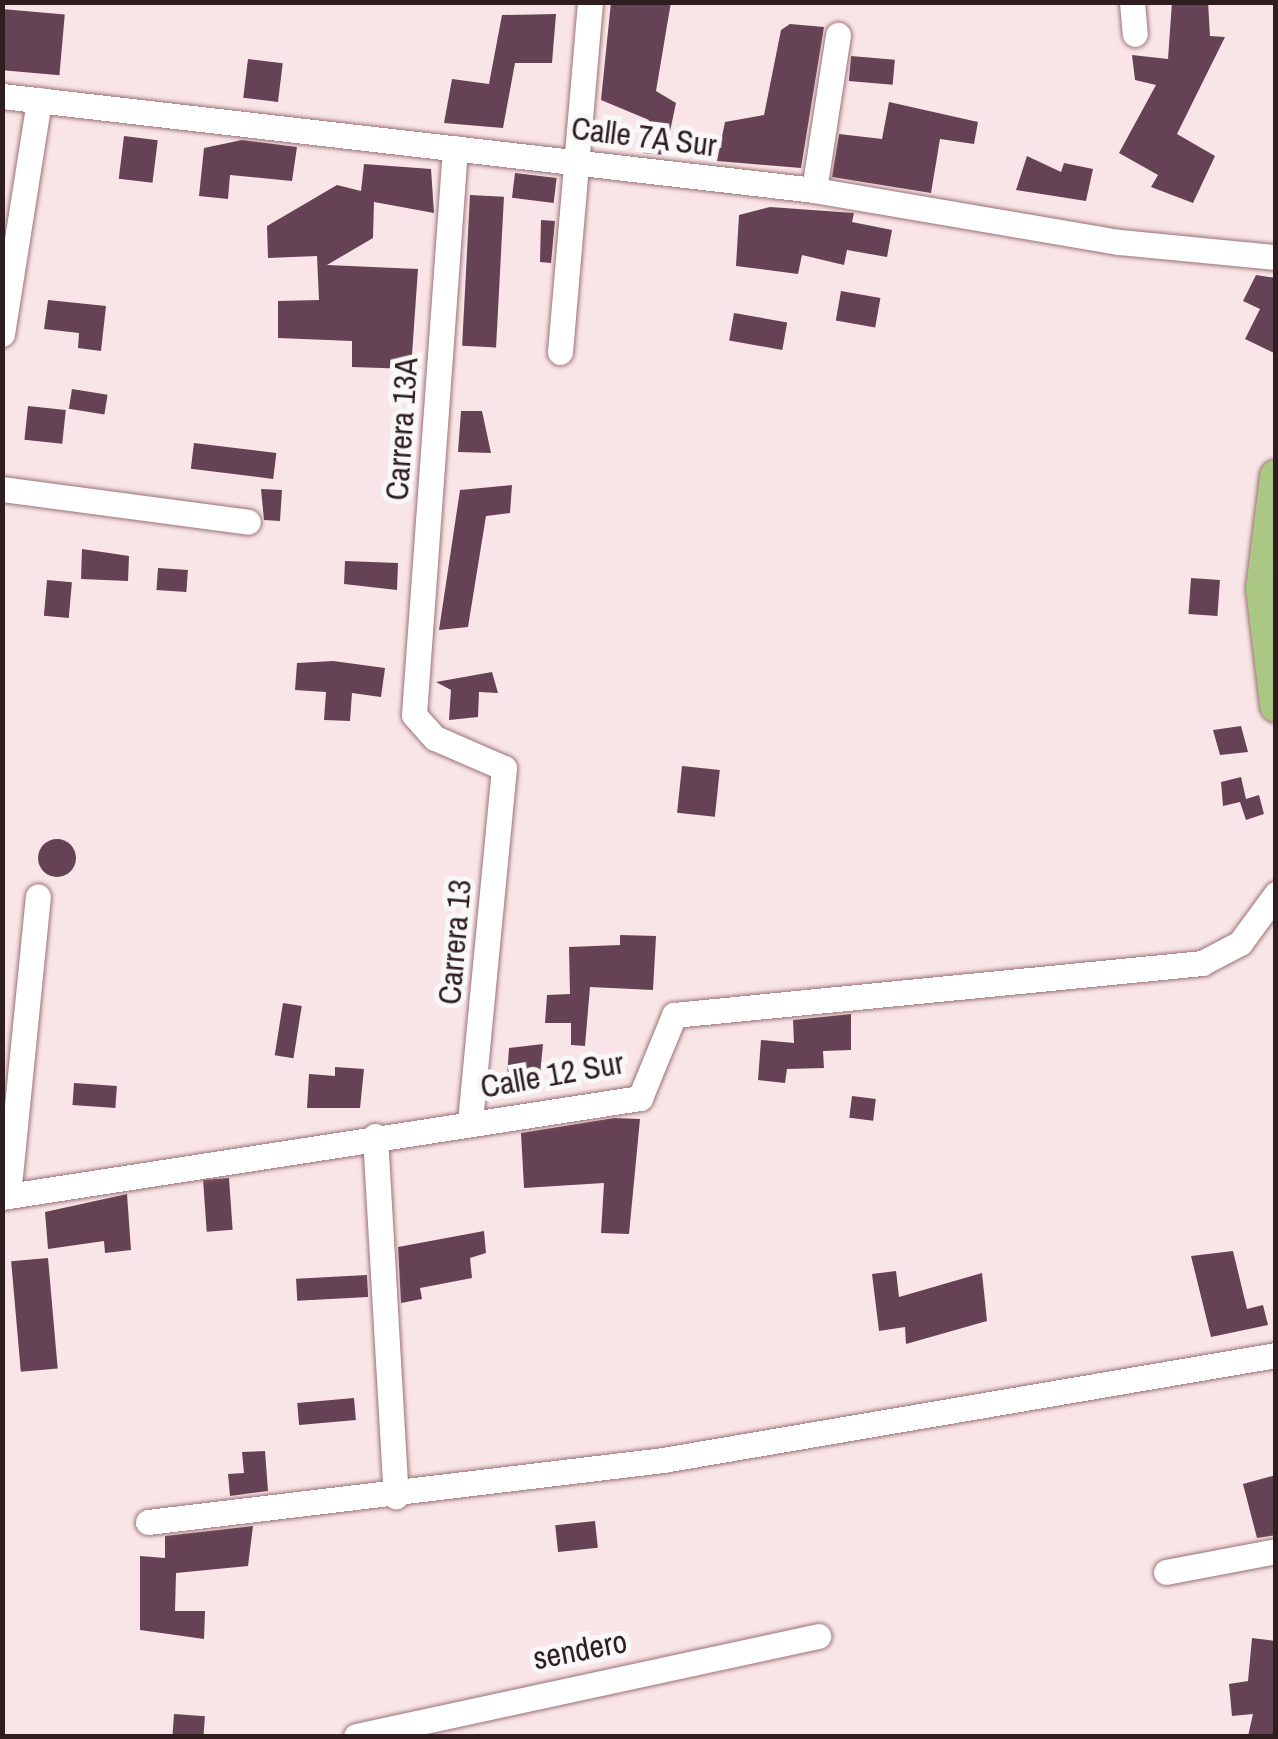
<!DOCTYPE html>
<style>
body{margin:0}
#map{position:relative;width:1278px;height:1739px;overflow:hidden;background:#f9e5e7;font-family:"Archivo Narrow",sans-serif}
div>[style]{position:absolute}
.building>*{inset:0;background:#664354;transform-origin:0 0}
.round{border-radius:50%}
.roads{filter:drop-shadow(0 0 2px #9b7076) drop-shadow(0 0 2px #9b7076)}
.minor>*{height:25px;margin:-12.5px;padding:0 12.5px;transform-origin:12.5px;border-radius:12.5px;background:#fff}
.major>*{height:32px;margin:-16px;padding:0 16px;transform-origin:16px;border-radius:16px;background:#aac784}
span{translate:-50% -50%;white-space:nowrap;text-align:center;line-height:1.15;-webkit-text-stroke:10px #f8f8f8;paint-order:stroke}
.street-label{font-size:32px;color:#2f1d20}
.frame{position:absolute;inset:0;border:5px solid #2f1d20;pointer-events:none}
</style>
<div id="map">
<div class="building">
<i style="clip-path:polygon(611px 2px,671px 2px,656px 91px,676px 103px,665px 155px,643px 153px,649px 120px,601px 100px)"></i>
<i style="clip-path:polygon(1172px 2px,1208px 2px,1210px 36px,1225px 37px,1177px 134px,1215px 156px,1193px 203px,1151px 187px,1158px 175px,1119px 153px,1156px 85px,1135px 80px,1132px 55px,1168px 59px)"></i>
<i style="left:2px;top:9px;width:63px;height:61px;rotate:5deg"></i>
<i style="clip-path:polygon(556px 14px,552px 63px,515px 63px,503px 128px,444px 123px,452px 79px,489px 84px,502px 15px)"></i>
<i style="clip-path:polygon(790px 24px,824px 27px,801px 168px,717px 161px,725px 122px,764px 115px,781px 30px)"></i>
<i style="left:851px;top:56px;width:44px;height:25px;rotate:5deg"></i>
<i style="left:248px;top:59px;width:35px;height:39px;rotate:7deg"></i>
<i style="clip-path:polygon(889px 102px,978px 122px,974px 144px,940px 139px,931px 193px,832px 177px,839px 134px,882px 139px)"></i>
<i style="left:124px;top:136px;width:34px;height:43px;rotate:7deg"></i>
<i style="clip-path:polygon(242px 140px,297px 147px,292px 181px,230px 175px,228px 199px,199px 196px,204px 148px)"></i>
<i style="clip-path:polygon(1027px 156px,1061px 172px,1064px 163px,1093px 169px,1086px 201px,1016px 190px)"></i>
<i style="clip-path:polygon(364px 164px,431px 169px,434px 213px,374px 202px,373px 238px,327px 265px,418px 269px,411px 369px,352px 367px,352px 341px,278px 338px,278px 301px,319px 300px,317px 256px,268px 258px,267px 226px,337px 185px,361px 191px)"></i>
<i style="left:515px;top:173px;width:42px;height:25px;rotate:7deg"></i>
<i style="left:470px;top:195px;width:34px;height:151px;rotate:3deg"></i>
<i style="clip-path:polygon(770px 207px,854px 213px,852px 222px,892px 230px,887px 257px,847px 250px,844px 265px,802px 255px,798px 274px,736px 266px,739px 215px)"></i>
<i style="clip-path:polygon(541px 220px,555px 221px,551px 263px,540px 262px)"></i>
<i style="clip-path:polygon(1256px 275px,1276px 278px,1276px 354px,1245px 339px,1260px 309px,1243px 301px)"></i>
<i style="left:841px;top:291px;width:40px;height:30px;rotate:10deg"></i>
<i style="clip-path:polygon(48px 300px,106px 306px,101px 351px,78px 348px,79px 333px,44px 329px)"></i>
<i style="left:734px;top:313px;width:54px;height:28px;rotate:10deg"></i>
<i style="left:72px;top:389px;width:36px;height:20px;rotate:9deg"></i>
<i style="left:28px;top:406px;width:38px;height:34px;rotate:6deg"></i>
<i style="clip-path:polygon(461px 411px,482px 411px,491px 453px,458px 452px)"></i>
<i style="left:194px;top:443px;width:83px;height:26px;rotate:7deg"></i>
<i style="clip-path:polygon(512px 485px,510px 513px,486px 516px,468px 627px,439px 630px,460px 490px)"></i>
<i style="clip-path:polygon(261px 489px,282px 490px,280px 521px,264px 520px)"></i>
<i style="clip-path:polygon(82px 549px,129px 556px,128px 581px,81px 579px)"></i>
<i style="clip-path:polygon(345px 561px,398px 563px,397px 590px,344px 584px)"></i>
<i style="left:158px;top:568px;width:30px;height:22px;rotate:4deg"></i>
<i style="left:1191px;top:578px;width:29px;height:36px;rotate:4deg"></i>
<i style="left:47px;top:580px;width:25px;height:36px;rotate:5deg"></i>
<i style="clip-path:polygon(333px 661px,385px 668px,381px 697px,352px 693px,350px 721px,324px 720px,326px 692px,295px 690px,297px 663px)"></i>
<i style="clip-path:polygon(492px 672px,498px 693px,479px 692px,478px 717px,449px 720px,451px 690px,436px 682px)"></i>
<i style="clip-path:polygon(1241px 726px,1248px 752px,1220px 755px,1213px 730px)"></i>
<i style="left:682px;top:766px;width:38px;height:47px;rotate:6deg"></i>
<i style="clip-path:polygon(1241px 777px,1246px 799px,1259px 795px,1264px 814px,1246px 820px,1240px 802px,1223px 806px,1221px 782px)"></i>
<i class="round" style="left:38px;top:839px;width:38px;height:38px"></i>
<i style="clip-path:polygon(620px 935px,656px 936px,653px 990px,590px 987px,585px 1046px,571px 1045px,571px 1023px,545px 1023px,547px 995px,570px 994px,569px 947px,620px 945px)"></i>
<i style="left:283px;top:1003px;width:19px;height:53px;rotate:9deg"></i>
<i style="clip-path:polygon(851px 1014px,851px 1050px,823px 1051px,824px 1068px,787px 1069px,785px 1083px,758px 1080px,761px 1040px,794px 1043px,793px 1020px)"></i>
<i style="clip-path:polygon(543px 1044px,540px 1075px,507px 1078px,509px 1048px)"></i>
<i style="clip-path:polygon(335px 1067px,364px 1069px,360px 1108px,307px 1108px,309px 1074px,335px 1076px)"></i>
<i style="left:74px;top:1083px;width:43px;height:22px;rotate:4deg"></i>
<i style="left:852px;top:1096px;width:24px;height:22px;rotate:7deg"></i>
<i style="clip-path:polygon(614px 1118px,640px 1119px,629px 1234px,601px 1233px,604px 1183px,524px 1188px,521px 1133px)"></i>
<i style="left:229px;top:1178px;width:52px;height:26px;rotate:86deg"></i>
<i style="clip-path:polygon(127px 1194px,131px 1250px,105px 1253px,104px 1241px,48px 1249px,45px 1212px)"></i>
<i style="clip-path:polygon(484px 1231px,486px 1253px,470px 1258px,472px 1278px,420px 1288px,422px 1299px,401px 1303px,398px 1247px)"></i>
<i style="clip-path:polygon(1233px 1251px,1247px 1309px,1263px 1305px,1268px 1325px,1211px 1337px,1191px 1256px)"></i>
<i style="left:48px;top:1258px;width:111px;height:37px;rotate:85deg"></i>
<i style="clip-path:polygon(896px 1271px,899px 1297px,982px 1273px,987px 1321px,906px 1344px,905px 1327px,879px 1331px,872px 1274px)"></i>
<i style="left:367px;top:1275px;width:22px;height:71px;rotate:87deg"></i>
<i style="left:354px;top:1398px;width:22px;height:57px;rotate:85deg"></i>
<i style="clip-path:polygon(265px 1451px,268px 1491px,230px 1496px,228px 1474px,244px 1473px,242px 1452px)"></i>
<i style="clip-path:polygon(1276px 1475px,1276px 1535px,1257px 1538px,1243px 1484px)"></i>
<i style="left:595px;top:1521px;width:27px;height:40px;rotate:84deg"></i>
<i style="clip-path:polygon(253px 1526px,248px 1566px,176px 1573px,175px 1611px,205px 1611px,204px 1639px,140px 1630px,140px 1556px,165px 1558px,165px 1536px)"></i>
<i style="clip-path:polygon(1252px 1638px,1276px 1641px,1276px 1736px,1248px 1736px,1253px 1714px,1232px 1716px,1229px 1684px,1248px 1681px)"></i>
<i style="left:174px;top:1714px;width:31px;height:22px;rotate:4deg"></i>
</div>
<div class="roads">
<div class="minor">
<i style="left:1132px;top:2px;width:32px;rotate:85deg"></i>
<i style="left:2px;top:96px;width:817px;rotate:6.6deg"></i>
<i style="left:814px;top:190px;width:309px;rotate:9.7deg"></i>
<i style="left:1119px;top:242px;width:158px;rotate:5.5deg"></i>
<i style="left:455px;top:148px;width:568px;rotate:94.14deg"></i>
<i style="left:414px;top:715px;width:31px;rotate:48deg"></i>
<i style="left:435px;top:738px;width:75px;rotate:23.5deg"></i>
<i style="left:504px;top:768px;width:356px;rotate:95.5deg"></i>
<i style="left:814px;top:190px;width:157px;rotate:-81.2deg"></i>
<i style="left:2px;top:334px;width:237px;rotate:-81deg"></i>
<i style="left:560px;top:352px;width:351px;rotate:-85.1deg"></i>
<i style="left:2px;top:489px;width:248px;rotate:7.6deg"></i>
<i style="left:375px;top:1136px;width:361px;rotate:86.7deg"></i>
<i style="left:8px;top:1196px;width:301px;rotate:-84.3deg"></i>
<i style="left:2px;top:1197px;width:646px;rotate:-8.82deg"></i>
<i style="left:640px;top:1098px;width:90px;rotate:-67.7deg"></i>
<i style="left:674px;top:1015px;width:531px;rotate:-5.62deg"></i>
<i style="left:1202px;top:963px;width:43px;rotate:-27.8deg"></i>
<i style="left:1240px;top:943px;width:61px;rotate:-53.7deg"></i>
<i style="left:148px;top:1522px;width:519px;rotate:-6.86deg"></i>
<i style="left:663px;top:1460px;width:622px;rotate:-9.72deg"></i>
<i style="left:1166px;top:1572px;width:112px;rotate:-10.8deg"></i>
<i style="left:356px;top:1736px;width:473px;rotate:-12.2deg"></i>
</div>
<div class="major">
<i style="left:1276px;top:476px;width:113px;rotate:97.1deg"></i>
<i style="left:1262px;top:588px;width:119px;rotate:83.2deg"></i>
</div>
</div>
<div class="street-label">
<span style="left:644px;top:137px;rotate:7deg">Calle 7A Sur</span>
<span style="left:402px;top:429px;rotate:-86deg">Carrera 13A</span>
<span style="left:455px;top:942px;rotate:-85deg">Carrera 13</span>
<span style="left:552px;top:1075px;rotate:-10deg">Calle 12 Sur</span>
<span style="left:580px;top:1650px;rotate:-11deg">sendero</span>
</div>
<div class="frame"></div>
</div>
